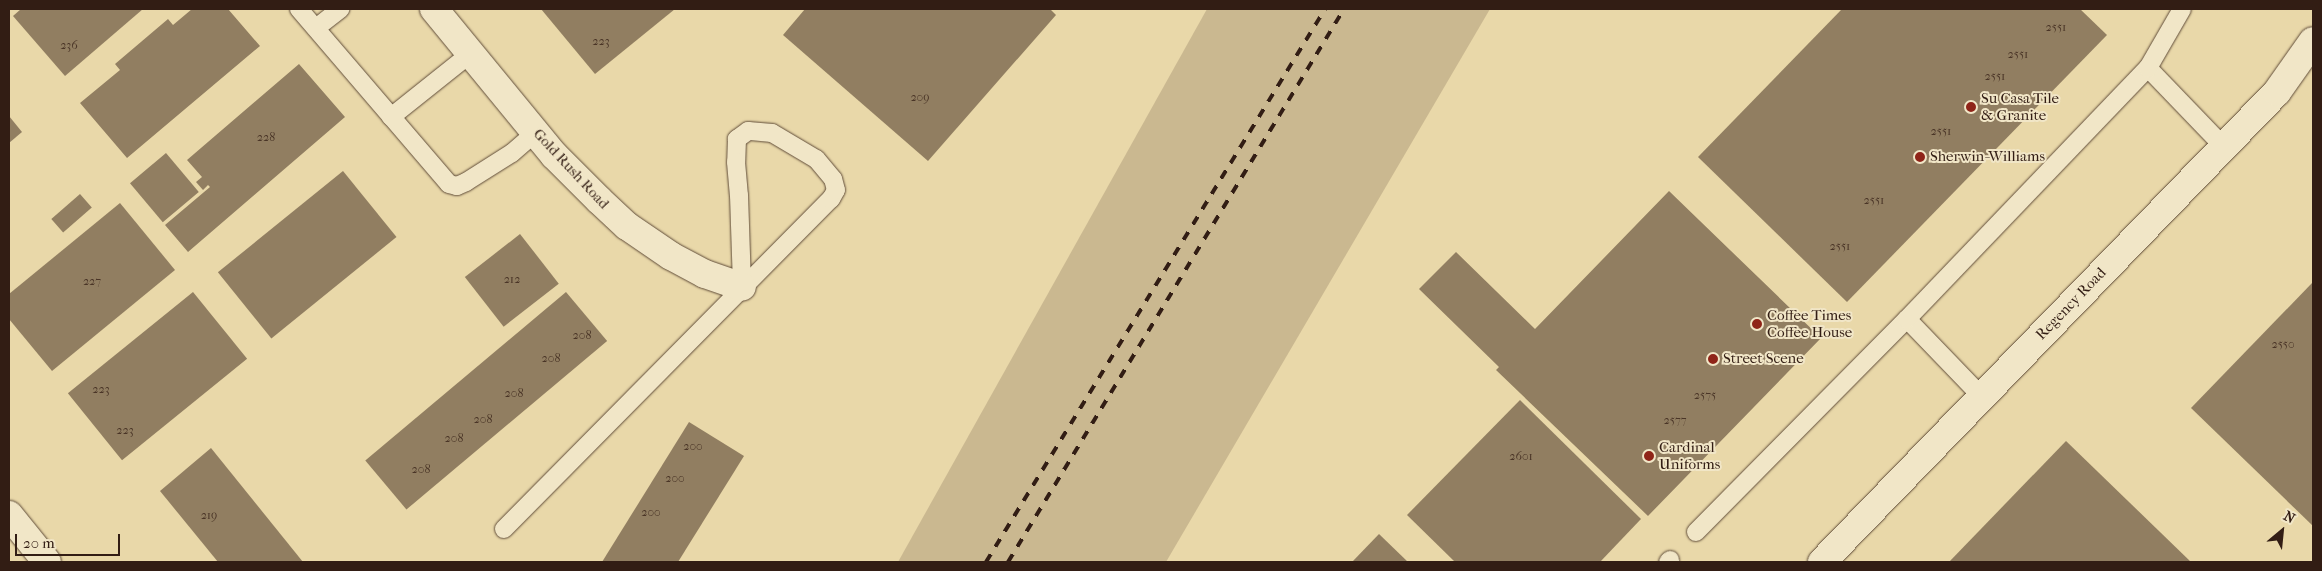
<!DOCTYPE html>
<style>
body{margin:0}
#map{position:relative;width:2322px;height:571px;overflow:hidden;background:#e9d8a9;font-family:"IM FELL French Canon",serif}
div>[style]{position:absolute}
.green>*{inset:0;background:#cab890}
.building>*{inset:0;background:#917e61;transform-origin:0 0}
.roads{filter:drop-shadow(0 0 1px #604c39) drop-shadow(0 0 1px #604c39)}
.lane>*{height:18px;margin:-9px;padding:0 9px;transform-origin:9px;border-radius:9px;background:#f1e6c7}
.street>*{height:28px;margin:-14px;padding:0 14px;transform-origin:14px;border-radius:14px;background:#f1e6c7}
.secondary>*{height:28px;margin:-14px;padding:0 14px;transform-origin:14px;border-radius:14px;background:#f1e6c7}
.rail>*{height:4px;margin-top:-2px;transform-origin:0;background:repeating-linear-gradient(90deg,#321d14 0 9px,transparent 0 18px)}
.dots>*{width:14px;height:14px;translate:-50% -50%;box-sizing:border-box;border:2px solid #f1e6c7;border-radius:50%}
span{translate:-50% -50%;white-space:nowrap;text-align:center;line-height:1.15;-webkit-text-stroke:4px #f1e6c7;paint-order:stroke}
.number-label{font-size:12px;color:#4a3527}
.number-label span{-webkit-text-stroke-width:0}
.poi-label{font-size:15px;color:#321d14}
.left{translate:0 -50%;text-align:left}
.street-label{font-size:15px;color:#321d14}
.frame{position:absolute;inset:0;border:10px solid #321d14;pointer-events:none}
.north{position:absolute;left:2257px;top:506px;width:50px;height:50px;-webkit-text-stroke:4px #f1e6c7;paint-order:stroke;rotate:28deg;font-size:14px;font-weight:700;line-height:20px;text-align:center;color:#321d14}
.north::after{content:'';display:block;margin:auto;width:18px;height:22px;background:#321d14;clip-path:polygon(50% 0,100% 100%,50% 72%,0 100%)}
.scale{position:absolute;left:15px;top:534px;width:105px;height:22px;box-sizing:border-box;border:2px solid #321d14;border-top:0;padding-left:6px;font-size:15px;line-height:18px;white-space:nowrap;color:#321d14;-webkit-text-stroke:4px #f1e6c7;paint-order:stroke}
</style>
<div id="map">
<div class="green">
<i style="clip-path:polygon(1207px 9px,1490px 9px,1166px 562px,898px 562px)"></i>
</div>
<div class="building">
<i style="clip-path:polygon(21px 9px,143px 9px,65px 76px,13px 16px)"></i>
<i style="clip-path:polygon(192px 9px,228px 9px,260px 46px,127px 158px,80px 103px,120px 70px,115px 64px,168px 19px,173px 25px)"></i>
<i style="clip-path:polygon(541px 9px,675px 9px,595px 74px)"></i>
<i style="clip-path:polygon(805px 9px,1050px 9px,1056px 15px,928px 161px,783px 35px)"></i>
<i style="clip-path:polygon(1842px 9px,2080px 9px,2107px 35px,1847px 302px,1698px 157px)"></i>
<i style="clip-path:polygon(299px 64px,345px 117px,188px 252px,165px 225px,210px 187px,208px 185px,203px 190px,196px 182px,202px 177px,187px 160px)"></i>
<i style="clip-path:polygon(9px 116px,22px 132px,9px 143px)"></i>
<i style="left:166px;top:153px;width:51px;height:47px;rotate:50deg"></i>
<i style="left:343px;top:171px;width:85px;height:161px;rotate:51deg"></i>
<i style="clip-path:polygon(1669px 191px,1821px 338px,1648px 516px,1496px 370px,1499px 367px,1419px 289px,1456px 252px,1535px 329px)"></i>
<i style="left:80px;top:194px;width:18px;height:38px;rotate:49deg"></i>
<i style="clip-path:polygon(120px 203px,175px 270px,52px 371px,9px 319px,9px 294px)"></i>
<i style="left:520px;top:234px;width:63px;height:70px;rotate:52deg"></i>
<i style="clip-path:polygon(2313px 282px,2313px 526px,2191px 408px)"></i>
<i style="left:193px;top:292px;width:86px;height:161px;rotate:51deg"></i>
<i style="left:566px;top:292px;width:64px;height:262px;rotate:50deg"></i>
<i style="clip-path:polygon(1520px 400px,1641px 519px,1600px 562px,1455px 562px,1407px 515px)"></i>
<i style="clip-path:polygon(689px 422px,744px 456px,678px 562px,602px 562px)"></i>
<i style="clip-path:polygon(2066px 441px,2191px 562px,1949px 562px)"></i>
<i style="clip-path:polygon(211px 448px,303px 562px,218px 562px,160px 491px)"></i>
<i style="clip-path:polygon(1379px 534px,1408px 562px,1352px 562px)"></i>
</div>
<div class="roads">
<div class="lane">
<i style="left:299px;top:9px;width:230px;rotate:49.4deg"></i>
<i style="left:449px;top:184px;width:8px;rotate:14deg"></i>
<i style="left:457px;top:186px;width:10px;rotate:-24deg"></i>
<i style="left:466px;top:182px;width:54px;rotate:-32.2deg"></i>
<i style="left:512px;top:153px;width:32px;rotate:-41deg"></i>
<i style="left:316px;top:28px;width:31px;rotate:-38deg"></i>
<i style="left:2148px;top:68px;width:110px;rotate:46.1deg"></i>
<i style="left:391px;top:117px;width:101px;rotate:-38.6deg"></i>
<i style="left:1907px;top:319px;width:108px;rotate:46.1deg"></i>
<i style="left:504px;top:529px;width:465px;rotate:-45.3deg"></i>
<i style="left:831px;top:199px;width:10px;rotate:-61deg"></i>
<i style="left:836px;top:190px;width:11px;rotate:-105deg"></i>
<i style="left:833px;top:179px;width:26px;rotate:-130deg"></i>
<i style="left:816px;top:159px;width:51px;rotate:-149.4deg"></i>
<i style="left:772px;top:133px;width:24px;rotate:-175deg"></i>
<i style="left:748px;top:131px;width:14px;rotate:144deg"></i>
<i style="left:737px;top:139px;width:23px;rotate:92deg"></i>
<i style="left:736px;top:162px;width:33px;rotate:85deg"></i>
<i style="left:739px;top:195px;width:92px;rotate:88.1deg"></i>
<i style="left:1696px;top:532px;width:300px;rotate:-45.3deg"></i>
<i style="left:1907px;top:319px;width:348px;rotate:-46.2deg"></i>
<i style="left:2148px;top:68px;width:68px;rotate:-60deg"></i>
<i style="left:1668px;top:562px;width:3px;rotate:-45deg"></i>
</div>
<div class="street">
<i style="left:434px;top:9px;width:189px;rotate:50.6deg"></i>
<i style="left:554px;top:155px;width:64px;rotate:45deg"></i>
<i style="left:599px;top:200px;width:38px;rotate:43deg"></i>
<i style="left:627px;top:226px;width:53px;rotate:34.3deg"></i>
<i style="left:671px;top:256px;width:38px;rotate:28deg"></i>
<i style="left:705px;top:274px;width:39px;rotate:19deg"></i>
<i style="left:9px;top:515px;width:60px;rotate:51deg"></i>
</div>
<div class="secondary">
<i style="left:1822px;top:562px;width:654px;rotate:-45.93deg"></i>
<i style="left:2277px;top:92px;width:62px;rotate:-54.8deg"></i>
</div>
</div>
<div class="rail">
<i style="left:986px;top:562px;width:649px;rotate:-58.49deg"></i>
<i style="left:1008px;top:562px;width:647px;rotate:-58.72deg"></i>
</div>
<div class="dots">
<i style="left:1971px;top:107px;background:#8f2418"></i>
<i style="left:1920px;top:157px;background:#8f2418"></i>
<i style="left:1757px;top:324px;background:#8f2418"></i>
<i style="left:1713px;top:359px;background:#8f2418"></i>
<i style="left:1649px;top:456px;background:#8f2418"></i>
</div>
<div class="number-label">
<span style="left:2056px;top:28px">2551</span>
<span style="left:601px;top:42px">223</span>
<span style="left:69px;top:46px">236</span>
<span style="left:2018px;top:55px">2551</span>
<span style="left:1995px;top:77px">2551</span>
<span style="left:920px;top:98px">209</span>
<span style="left:1941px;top:132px">2551</span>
<span style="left:266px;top:138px">228</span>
<span style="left:1874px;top:201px">2551</span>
<span style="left:1840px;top:247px">2551</span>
<span style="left:512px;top:280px">212</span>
<span style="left:92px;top:282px">227</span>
<span style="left:582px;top:336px">208</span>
<span style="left:2283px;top:345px">2550</span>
<span style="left:551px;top:359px">208</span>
<span style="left:101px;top:390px">223</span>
<span style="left:514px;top:394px">208</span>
<span style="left:1705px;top:396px">2575</span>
<span style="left:483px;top:420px">208</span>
<span style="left:1675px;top:421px">2577</span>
<span style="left:125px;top:431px">223</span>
<span style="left:454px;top:439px">208</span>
<span style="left:693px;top:447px">200</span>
<span style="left:1521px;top:457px">2601</span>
<span style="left:421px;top:470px">208</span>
<span style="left:675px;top:479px">200</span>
<span style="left:651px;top:513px">200</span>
<span style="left:209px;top:516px">219</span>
</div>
<div class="poi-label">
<span class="left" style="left:1981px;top:107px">Su Casa Tile<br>&amp; Granite</span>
<span class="left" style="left:1930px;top:157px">Sherwin-Williams</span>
<span class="left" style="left:1767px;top:324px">Coffee Times<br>Coffee House</span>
<span class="left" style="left:1723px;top:359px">Street Scene</span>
<span class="left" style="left:1659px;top:456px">Cardinal<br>Uniforms</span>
</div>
<div class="street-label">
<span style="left:571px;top:169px;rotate:47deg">Gold Rush Road</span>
<span style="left:2071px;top:304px;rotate:-46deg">Regency Road</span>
</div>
<div class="frame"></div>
<div class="north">N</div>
<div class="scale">20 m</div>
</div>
